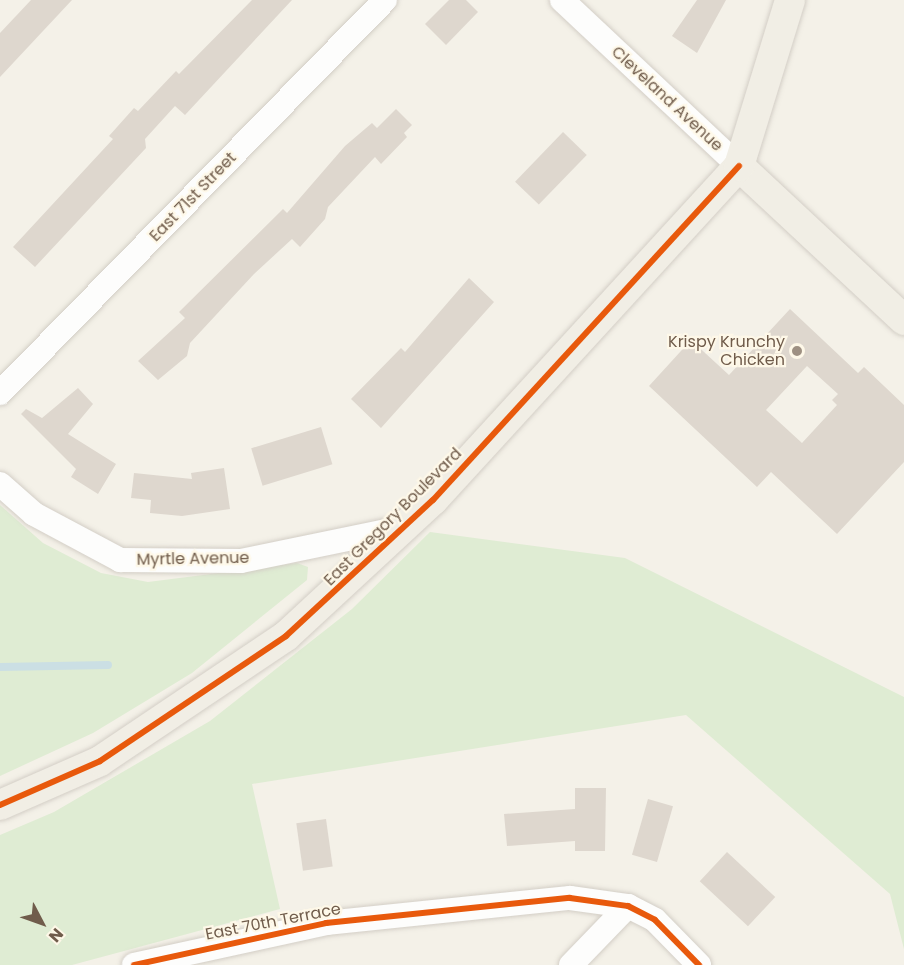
<!DOCTYPE html>
<style>
body{margin:0}
#map{position:relative;width:904px;height:965px;overflow:hidden;background:#f4f1e8;font-family:Poppins,sans-serif}
div>[style]{position:absolute}
.green>*{inset:0;background:#dfecd3}
.stream>*{height:8px;margin:-4px;padding:0 4px;transform-origin:4px;border-radius:4px;background:#cbdfe4}
.building>*{inset:0;background:#ded7ce;transform-origin:0 0}
.roads{filter:drop-shadow(0 0 2px #d3cec6) drop-shadow(0 0 2px #d3cec6)}
.minor>*{height:24px;margin:-12px;padding:0 12px;transform-origin:12px;border-radius:12px;background:#fdfdfc}
.major>*{height:30px;margin:-15px;padding:0 15px;transform-origin:15px;border-radius:15px;background:#f1eee5}
.cycleway>*{height:6px;margin:-3px;padding:0 3px;transform-origin:3px;border-radius:3px;background:#e8590c}
.dots>*{width:16px;height:16px;translate:-50% -50%;box-sizing:border-box;border:3px solid #fef8e8;border-radius:50%}
span{translate:-50% -50%;white-space:nowrap;text-align:center;line-height:1.15;-webkit-text-stroke:4.5px #fef8e8;paint-order:stroke}
.street-label{font-size:16px;color:#705c4b}
.poi-label{font-size:16px;color:#705c4b}
.right{translate:-100% -50%;text-align:right}
.north{position:absolute;left:12px;top:893px;width:60px;height:60px;-webkit-text-stroke:4px #fef8e8;paint-order:stroke;rotate:131deg;font-size:16px;font-weight:700;line-height:24px;text-align:center;color:#705c4b}
.north::after{content:'';display:block;margin:auto;width:21px;height:27px;background:#705c4b;clip-path:polygon(50% 0,100% 100%,50% 72%,0 100%)}
</style>
<div id="map">
<div class="green">
<i style="clip-path:polygon(0 505px,43px 543px,101px 573px,148px 582px,297px 563px,308px 567px,307px 580px,192px 673px,93px 733px,0 776px)"></i>
<i style="clip-path:polygon(430px 532px,625px 558px,904px 697px,904px 949px,890px 894px,686px 715px,252px 784px,280px 909px,72px 965px,0 965px,0 835px,54px 812px,210px 721px,352px 609px)"></i>
</div>
<div class="stream">
<i style="left:0;top:667px;width:108px;rotate:-1.1deg"></i>
</div>
<div class="building">
<i style="clip-path:polygon(31px 0,72px 0,0 77px,0 33px)"></i>
<i style="clip-path:polygon(252px 0,292px 0,185px 115px,175px 106px,145px 139px,146px 148px,35px 267px,13px 247px,113px 139px,109px 136px,134px 108px,138px 111px,176px 71px,179px 74px)"></i>
<i style="clip-path:polygon(449px 0,466px 0,478px 12px,446px 45px,425px 24px)"></i>
<i style="clip-path:polygon(697px 0,726px 0,697px 53px,672px 36px)"></i>
<i style="clip-path:polygon(396px 109px,412px 125px,404px 133px,407px 137px,381px 164px,375px 157px,328px 207px,325px 219px,300px 247px,292px 239px,254px 274px,190px 343px,187px 356px,158px 380px,138px 361px,185px 318px,179px 312px,283px 209px,287px 213px,345px 146px,372px 123px,377px 128px)"></i>
<i style="left:563px;top:132px;width:33px;height:69px;rotate:44deg"></i>
<i style="clip-path:polygon(469px 278px,494px 302px,381px 428px,351px 399px,401px 348px,405px 352px)"></i>
<i style="clip-path:polygon(evenodd,790px 309px,858px 373px,864px 367px,904px 405px,904px 462px,837px 534px,771px 472px,757px 487px,649px 386px,691px 340px,729px 375px,790px 309px,807px 366px,838px 394px,832px 400px,837px 405px,802px 443px,766px 410px,807px 366px)"></i>
<i style="clip-path:polygon(78px 388px,93px 404px,68px 434px,116px 464px,98px 494px,71px 477px,76px 469px,21px 414px,26px 409px,42px 418px)"></i>
<i style="left:321px;top:427px;width:39px;height:73px;rotate:73deg"></i>
<i style="clip-path:polygon(224px 468px,230px 509px,182px 516px,150px 513px,151px 500px,131px 498px,134px 473px,192px 479px,191px 473px)"></i>
<i style="clip-path:polygon(575px 788px,606px 788px,605px 851px,575px 851px,575px 841px,507px 846px,504px 814px,575px 809px)"></i>
<i style="left:648px;top:799px;width:26px;height:58px;rotate:16deg"></i>
<i style="left:326px;top:819px;width:48px;height:30px;rotate:82deg"></i>
<i style="left:727px;top:852px;width:66px;height:40px;rotate:43deg"></i>
</div>
<div class="roads">
<div class="minor">
<i style="left:562px;top:0;width:243px;rotate:43.2deg"></i>
<i style="left:0;top:393px;width:550px;rotate:-45.59deg"></i>
<i style="left:0;top:484px;width:45px;rotate:41.4deg"></i>
<i style="left:34px;top:514px;width:98px;rotate:28.1deg"></i>
<i style="left:120px;top:560px;width:121px;rotate:0.5deg"></i>
<i style="left:241px;top:561px;width:167px;rotate:-11.7deg"></i>
<i style="left:134px;top:965px;width:197px;rotate:-12.3deg"></i>
<i style="left:326px;top:923px;width:245px;rotate:-5.9deg"></i>
<i style="left:570px;top:898px;width:59px;rotate:7.9deg"></i>
<i style="left:628px;top:906px;width:30px;rotate:27deg"></i>
<i style="left:655px;top:920px;width:63px;rotate:45.6deg"></i>
<i style="left:571px;top:965px;width:82px;rotate:-46deg"></i>
</div>
<div class="major">
<i style="left:739px;top:166px;width:226px;rotate:43deg"></i>
<i style="left:0;top:805px;width:109px;rotate:-23.7deg"></i>
<i style="left:100px;top:761px;width:224px;rotate:-33.9deg"></i>
<i style="left:286px;top:636px;width:200px;rotate:-42.8deg"></i>
<i style="left:433px;top:500px;width:453px;rotate:-47.5deg"></i>
<i style="left:739px;top:166px;width:174px;rotate:-72.9deg"></i>
</div>
</div>
<div class="cycleway">
<i style="left:0;top:805px;width:109px;rotate:-23.7deg"></i>
<i style="left:100px;top:761px;width:224px;rotate:-33.9deg"></i>
<i style="left:286px;top:636px;width:200px;rotate:-42.8deg"></i>
<i style="left:433px;top:500px;width:453px;rotate:-47.5deg"></i>
<i style="left:134px;top:965px;width:197px;rotate:-12.3deg"></i>
<i style="left:326px;top:923px;width:245px;rotate:-5.9deg"></i>
<i style="left:570px;top:898px;width:59px;rotate:7.9deg"></i>
<i style="left:628px;top:906px;width:30px;rotate:27deg"></i>
<i style="left:655px;top:920px;width:63px;rotate:45.6deg"></i>
</div>
<div class="dots">
<i style="left:797px;top:351px;background:#9e9082"></i>
</div>
<div class="street-label">
<span style="left:667px;top:99px;rotate:43deg">Cleveland Avenue</span>
<span style="left:193px;top:197px;rotate:-46deg">East 71st Street</span>
<span style="left:393px;top:517px;rotate:-45deg">East Gregory Boulevard</span>
<span style="left:193px;top:559px;rotate:-1deg">Myrtle Avenue</span>
<span style="left:273px;top:922px;rotate:-11deg">East 70th Terrace</span>
</div>
<div class="poi-label">
<span class="right" style="left:785px;top:351px">Krispy Krunchy<br>Chicken</span>
</div>
<div class="north">N</div>
</div>
